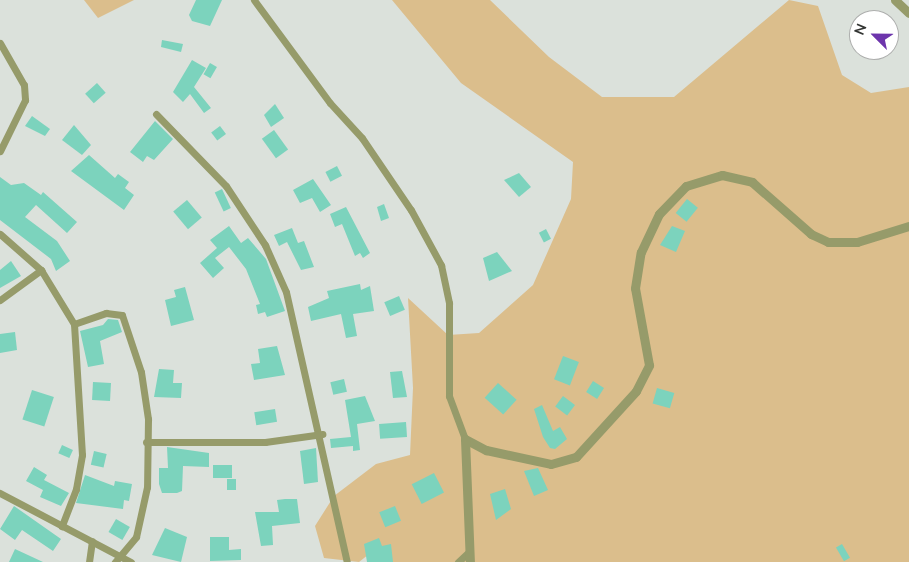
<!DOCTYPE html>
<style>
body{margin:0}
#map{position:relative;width:909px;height:562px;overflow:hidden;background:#dbe1db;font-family:"Nunito Sans",sans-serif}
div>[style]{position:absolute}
.green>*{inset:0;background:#dbbe8c}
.building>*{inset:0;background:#7cd3bd;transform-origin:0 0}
.minor>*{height:7px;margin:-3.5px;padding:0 3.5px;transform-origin:3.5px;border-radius:3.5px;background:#969b6a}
.tertiary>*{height:9px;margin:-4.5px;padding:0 4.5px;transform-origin:4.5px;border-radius:4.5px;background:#969b6a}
span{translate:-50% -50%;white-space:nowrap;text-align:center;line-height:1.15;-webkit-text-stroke:5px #fff;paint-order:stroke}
.north{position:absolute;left:849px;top:10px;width:50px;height:50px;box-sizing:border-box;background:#fff;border:1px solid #adaead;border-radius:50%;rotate:293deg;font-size:14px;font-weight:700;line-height:20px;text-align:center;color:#333533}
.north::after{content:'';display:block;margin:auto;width:18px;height:22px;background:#6d35ac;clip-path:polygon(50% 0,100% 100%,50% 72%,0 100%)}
</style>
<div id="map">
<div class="green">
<i style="clip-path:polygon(84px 0,134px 0,98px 18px)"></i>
<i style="clip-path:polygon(392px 0,490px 0,549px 57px,602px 97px,674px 97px,789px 0,818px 6px,842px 75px,871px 93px,909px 87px,909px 562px,391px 562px,378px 547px,359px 562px,324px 558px,315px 526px,334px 496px,376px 464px,410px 455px,413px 388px,408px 298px,448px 335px,479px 333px,533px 285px,571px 199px,573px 162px,461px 83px)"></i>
</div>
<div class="building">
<i style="clip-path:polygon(196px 0,222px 0,210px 26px,192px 21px,189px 15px)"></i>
<i style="clip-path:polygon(162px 40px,183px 44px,181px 52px,161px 47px)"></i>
<i style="clip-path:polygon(192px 60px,206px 68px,194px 87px,211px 108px,204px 113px,190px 94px,183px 102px,173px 92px)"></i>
<i style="left:210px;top:63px;width:8px;height:13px;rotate:30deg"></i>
<i style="left:97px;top:83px;width:13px;height:16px;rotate:48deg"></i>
<i style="clip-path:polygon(275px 104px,284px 118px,271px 127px,264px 115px)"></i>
<i style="clip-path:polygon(32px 116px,50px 129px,45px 136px,25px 126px)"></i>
<i style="clip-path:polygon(155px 121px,173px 139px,154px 160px,147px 156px,143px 162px,130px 152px)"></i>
<i style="clip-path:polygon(74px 125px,91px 145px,82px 155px,62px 140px)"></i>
<i style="left:220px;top:126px;width:10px;height:11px;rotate:53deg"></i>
<i style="left:274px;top:130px;width:24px;height:15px;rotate:54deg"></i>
<i style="clip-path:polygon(89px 155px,115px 178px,118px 174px,129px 182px,125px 188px,134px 195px,124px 210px,71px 171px)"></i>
<i style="left:337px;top:166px;width:11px;height:13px;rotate:63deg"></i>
<i style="clip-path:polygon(519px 173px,531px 187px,519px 197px,504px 180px)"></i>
<i style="clip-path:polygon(0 177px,11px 185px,24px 183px,41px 195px,43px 192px,77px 222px,67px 233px,36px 205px,25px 217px,57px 241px,70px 261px,56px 271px,51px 259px,0 220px)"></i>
<i style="clip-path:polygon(313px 179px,331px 205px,320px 212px,312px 198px,300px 203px,293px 190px)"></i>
<i style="left:222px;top:189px;width:21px;height:8px;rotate:65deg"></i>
<i style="left:687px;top:199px;width:14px;height:18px;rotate:39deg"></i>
<i style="left:187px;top:200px;width:23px;height:18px;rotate:50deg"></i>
<i style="clip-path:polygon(384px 204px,389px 218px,381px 221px,377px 207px)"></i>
<i style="clip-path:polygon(346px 207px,370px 253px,363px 258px,360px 253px,355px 256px,342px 224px,335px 227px,330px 214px)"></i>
<i style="clip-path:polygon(229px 226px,241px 243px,248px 238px,266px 259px,285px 311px,267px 317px,265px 312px,258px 314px,256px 305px,260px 304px,246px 269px,229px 247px,215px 258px,224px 268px,213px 278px,200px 263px,217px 248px,210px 240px)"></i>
<i style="clip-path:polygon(672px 226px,685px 231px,676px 252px,660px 245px)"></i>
<i style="clip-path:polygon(292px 228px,298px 243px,304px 241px,314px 267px,301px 270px,287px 242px,279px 246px,274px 235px)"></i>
<i style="left:546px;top:229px;width:11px;height:8px;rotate:63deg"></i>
<i style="clip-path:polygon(497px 252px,512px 271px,489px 281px,483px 258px)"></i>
<i style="clip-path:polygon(11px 261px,21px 276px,0 288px,0 270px)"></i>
<i style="clip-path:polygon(360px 284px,361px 290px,370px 286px,374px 311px,353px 314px,357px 336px,346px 338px,341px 314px,311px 321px,308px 307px,329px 298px,327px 291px)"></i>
<i style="clip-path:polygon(185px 287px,194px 320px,171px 326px,165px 300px,176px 297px,174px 290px)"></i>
<i style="left:399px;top:296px;width:15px;height:16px;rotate:67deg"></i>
<i style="clip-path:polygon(108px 319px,118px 320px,122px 332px,100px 341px,104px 364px,88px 367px,80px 331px,103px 325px)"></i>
<i style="clip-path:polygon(15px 332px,17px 350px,0 353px,0 334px)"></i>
<i style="clip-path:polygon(277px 346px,285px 375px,254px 380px,251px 364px,260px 363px,258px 349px)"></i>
<i style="left:563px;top:356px;width:17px;height:25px;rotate:21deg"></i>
<i style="clip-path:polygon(159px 369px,174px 370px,173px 383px,182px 383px,181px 398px,154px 397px)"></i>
<i style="clip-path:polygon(402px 371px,407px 397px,393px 398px,390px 372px)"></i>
<i style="left:344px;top:379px;width:13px;height:14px;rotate:77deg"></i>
<i style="left:593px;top:381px;width:13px;height:13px;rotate:32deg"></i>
<i style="left:93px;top:382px;width:18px;height:18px;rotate:3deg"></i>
<i style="left:498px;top:383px;width:25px;height:20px;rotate:42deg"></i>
<i style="left:657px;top:388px;width:18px;height:16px;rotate:16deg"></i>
<i style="left:32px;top:390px;width:23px;height:31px;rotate:18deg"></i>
<i style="clip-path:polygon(365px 396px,375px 421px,357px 424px,360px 450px,353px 451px,353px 446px,331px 448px,330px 439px,351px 437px,345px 400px)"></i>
<i style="left:563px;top:396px;width:15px;height:13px;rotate:37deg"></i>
<i style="clip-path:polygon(542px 405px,553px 431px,560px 427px,567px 439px,555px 449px,550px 448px,543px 437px,534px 409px)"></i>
<i style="left:275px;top:409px;width:13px;height:21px;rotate:81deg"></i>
<i style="left:406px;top:422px;width:15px;height:27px;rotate:86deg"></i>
<i style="left:62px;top:445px;width:12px;height:9px;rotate:24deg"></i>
<i style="clip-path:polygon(167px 447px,209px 453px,209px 467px,183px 466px,182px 491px,177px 493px,162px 493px,159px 484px,159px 468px,168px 468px)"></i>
<i style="clip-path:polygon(316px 448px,318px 482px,304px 484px,300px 451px)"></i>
<i style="left:94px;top:451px;width:13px;height:14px;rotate:13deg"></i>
<i style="left:213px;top:465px;width:19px;height:13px"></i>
<i style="clip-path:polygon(34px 467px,47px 475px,44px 480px,69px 493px,61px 506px,40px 497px,43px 490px,26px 481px)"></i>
<i style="clip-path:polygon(538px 468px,548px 490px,534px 496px,524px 471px)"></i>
<i style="left:434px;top:473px;width:22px;height:25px;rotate:63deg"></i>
<i style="clip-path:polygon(85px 475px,114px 486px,115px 481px,132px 484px,129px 501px,124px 500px,123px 509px,76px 503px)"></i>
<i style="left:227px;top:479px;width:9px;height:11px"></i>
<i style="clip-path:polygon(505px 489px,511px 509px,496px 520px,490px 494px)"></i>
<i style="clip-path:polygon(285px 499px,297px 499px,300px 523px,272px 526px,273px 545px,261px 546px,255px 512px,279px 512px,277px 500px)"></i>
<i style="clip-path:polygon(14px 506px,61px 539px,53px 551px,22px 530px,15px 540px,0 529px)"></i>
<i style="left:395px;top:506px;width:16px;height:17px;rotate:68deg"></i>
<i style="left:116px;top:519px;width:16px;height:15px;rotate:30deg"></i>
<i style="clip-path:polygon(165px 528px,187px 537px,181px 562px,152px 555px)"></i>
<i style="clip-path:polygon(210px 537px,229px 537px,229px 550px,241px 549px,241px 560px,210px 561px)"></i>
<i style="clip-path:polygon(379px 538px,382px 546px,391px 544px,393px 562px,367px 562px,364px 544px)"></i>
<i style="left:842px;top:544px;width:16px;height:7px;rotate:60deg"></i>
<i style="clip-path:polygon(15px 549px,43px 562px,9px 562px)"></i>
</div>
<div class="minor">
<i style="left:254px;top:0;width:128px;rotate:53.6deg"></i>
<i style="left:330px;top:103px;width:47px;rotate:47.6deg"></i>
<i style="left:362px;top:138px;width:87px;rotate:55.8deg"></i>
<i style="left:411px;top:210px;width:63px;rotate:61.4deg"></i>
<i style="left:441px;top:265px;width:39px;rotate:78deg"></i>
<i style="left:449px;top:303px;width:93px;rotate:90deg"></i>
<i style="left:449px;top:396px;width:46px;rotate:69.6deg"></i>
<i style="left:0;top:43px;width:48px;rotate:60.3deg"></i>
<i style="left:24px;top:85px;width:15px;rotate:86deg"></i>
<i style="left:25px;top:100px;width:57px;rotate:116.1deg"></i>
<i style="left:156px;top:114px;width:100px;rotate:45.8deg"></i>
<i style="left:226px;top:186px;width:71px;rotate:56.5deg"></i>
<i style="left:265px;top:245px;width:51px;rotate:65.9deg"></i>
<i style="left:286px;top:292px;width:277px;rotate:77.3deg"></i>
<i style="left:0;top:234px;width:55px;rotate:41.3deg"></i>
<i style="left:41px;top:270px;width:63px;rotate:58.6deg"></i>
<i style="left:74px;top:324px;width:131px;rotate:86.5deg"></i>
<i style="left:82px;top:455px;width:35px;rotate:100deg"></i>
<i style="left:76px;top:489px;width:40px;rotate:111deg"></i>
<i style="left:0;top:300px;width:51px;rotate:-36.2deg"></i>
<i style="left:74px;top:324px;width:34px;rotate:-19deg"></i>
<i style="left:106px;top:313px;width:16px;rotate:7deg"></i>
<i style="left:122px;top:315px;width:60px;rotate:71.6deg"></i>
<i style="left:141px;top:372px;width:48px;rotate:81.5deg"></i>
<i style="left:148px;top:419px;width:68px;rotate:90.8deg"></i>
<i style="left:147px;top:487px;width:51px;rotate:102.4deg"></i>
<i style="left:136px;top:537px;width:33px;rotate:130deg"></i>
<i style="left:146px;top:442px;width:119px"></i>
<i style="left:265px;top:442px;width:58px;rotate:-8deg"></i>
<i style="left:0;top:493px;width:148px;rotate:27.8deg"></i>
<i style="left:89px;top:562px;width:21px;rotate:-82deg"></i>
<i style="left:458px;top:562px;width:16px;rotate:-43deg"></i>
</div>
<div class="tertiary">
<i style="left:895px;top:0;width:19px;rotate:43deg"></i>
<i style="left:465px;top:439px;width:24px;rotate:28deg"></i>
<i style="left:486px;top:450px;width:66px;rotate:12.2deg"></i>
<i style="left:551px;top:464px;width:26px;rotate:-16deg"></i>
<i style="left:576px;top:457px;width:89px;rotate:-47.7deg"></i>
<i style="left:636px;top:391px;width:29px;rotate:-63deg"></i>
<i style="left:649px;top:365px;width:78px;rotate:-100.3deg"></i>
<i style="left:635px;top:288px;width:36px;rotate:-81deg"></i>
<i style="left:641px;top:252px;width:42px;rotate:-64.7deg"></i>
<i style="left:659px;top:214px;width:39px;rotate:-46deg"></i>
<i style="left:686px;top:186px;width:38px;rotate:-17deg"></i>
<i style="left:722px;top:175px;width:31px;rotate:13deg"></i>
<i style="left:752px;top:182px;width:79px;rotate:41.4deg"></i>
<i style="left:811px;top:234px;width:19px;rotate:25deg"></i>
<i style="left:828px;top:242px;width:29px"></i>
<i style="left:857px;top:242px;width:54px;rotate:-17.1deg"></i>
<i style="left:465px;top:439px;width:123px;rotate:87.7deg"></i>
</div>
<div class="north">N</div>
</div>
